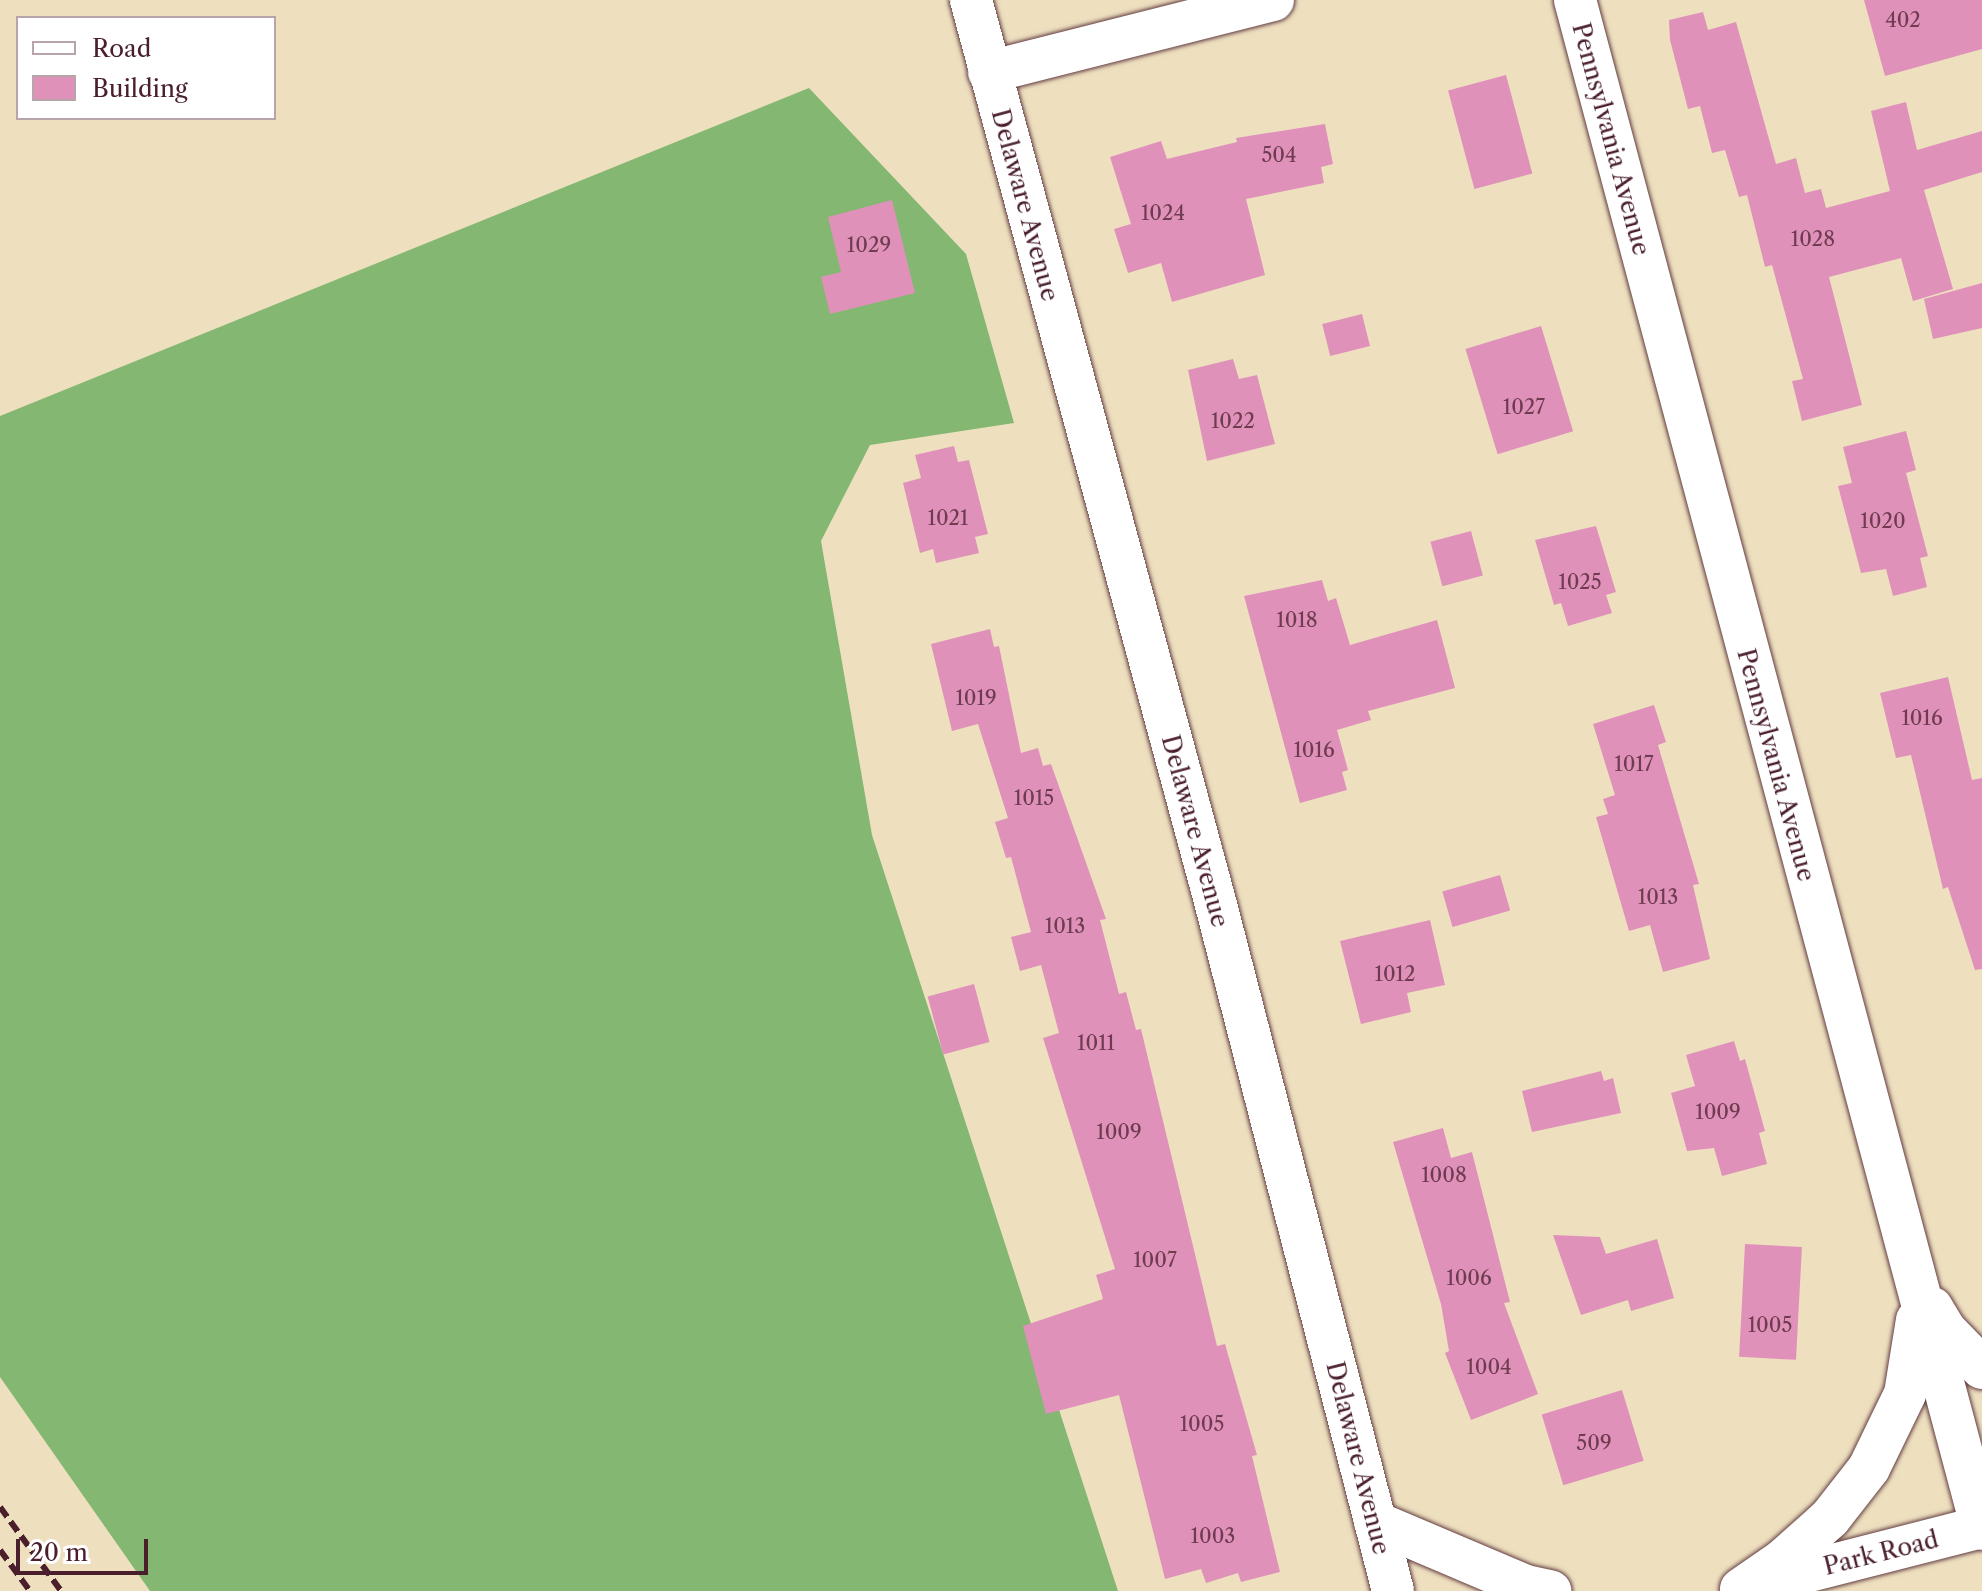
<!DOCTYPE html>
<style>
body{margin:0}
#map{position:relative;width:1982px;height:1591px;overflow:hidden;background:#eee0bf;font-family:"Libre Caslon Text",serif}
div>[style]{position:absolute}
.forest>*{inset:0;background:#84b772}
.building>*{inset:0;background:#df91ba;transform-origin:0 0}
.roads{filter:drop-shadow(0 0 2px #633c41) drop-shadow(0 0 2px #633c41)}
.street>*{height:42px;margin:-21px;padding:0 21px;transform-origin:21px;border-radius:21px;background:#fff}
.rail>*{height:6px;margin-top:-3px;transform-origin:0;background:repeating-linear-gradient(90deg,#4a1f2b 0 12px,transparent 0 18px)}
span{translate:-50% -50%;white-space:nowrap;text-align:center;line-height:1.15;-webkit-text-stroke:6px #fff;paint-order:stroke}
.number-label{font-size:20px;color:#6f3c4f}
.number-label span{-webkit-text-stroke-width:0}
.street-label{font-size:24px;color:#4a1f2b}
.legend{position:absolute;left:16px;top:16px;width:260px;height:104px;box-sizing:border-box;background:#fff;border:2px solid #b7a5aa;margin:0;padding:10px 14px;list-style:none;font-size:24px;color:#4a1f2b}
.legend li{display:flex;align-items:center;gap:16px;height:40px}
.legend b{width:40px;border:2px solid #b7a5aa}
.scale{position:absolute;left:16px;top:1539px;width:132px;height:36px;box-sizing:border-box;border:4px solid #4a1f2b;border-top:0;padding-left:10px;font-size:24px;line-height:28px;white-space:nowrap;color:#4a1f2b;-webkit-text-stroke:6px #fff;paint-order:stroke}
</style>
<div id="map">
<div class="forest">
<i style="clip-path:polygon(809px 88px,966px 254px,1014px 423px,870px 445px,821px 541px,872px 835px,1118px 1591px,150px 1591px,0 1377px,0 416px)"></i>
</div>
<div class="building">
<i style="clip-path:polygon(1864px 0,1982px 0,1982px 49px,1885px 76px)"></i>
<i style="clip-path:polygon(1703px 12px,1708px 30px,1736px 22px,1776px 164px,1796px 158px,1805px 193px,1821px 189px,1826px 208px,1890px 191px,1871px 111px,1906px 102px,1917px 150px,1982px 131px,1982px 172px,1924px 190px,1953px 289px,1913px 301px,1901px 258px,1829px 277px,1862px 405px,1802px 421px,1792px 381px,1803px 379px,1772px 265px,1765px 267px,1747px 195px,1739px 197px,1725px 150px,1712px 153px,1700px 106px,1688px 109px,1670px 40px,1669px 20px)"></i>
<i style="left:1506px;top:75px;width:102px;height:60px;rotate:75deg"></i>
<i style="clip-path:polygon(1325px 124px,1333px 164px,1321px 167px,1324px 183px,1246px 199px,1265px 275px,1172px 302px,1161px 263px,1128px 273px,1114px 229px,1131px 224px,1110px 157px,1161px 141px,1167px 159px,1237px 142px,1236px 138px)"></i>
<i style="clip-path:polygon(892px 200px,915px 293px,830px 314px,821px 277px,841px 272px,828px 217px)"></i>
<i style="clip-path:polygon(1982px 283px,1982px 328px,1933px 339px,1924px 299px)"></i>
<i style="left:1362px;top:314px;width:33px;height:41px;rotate:76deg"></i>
<i style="left:1541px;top:326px;width:110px;height:79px;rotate:73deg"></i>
<i style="clip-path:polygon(1233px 359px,1239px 379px,1257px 375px,1275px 444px,1207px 461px,1188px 370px)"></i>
<i style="clip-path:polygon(1906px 431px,1916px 470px,1906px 473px,1928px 556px,1920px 558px,1927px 587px,1893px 596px,1886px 569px,1861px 573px,1838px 486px,1852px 483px,1843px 447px)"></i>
<i style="clip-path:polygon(954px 446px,958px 462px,969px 460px,988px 534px,975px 537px,979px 553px,936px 563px,933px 549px,920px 553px,903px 483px,921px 478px,915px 455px)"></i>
<i style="clip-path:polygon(1596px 526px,1616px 592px,1606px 595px,1612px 613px,1568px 626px,1561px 603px,1554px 605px,1535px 540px)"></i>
<i style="left:1471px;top:531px;width:46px;height:42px;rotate:75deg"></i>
<i style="clip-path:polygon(1322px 580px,1328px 601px,1336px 598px,1350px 645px,1437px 620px,1455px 688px,1368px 711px,1371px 720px,1337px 730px,1348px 770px,1342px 772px,1347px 790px,1300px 803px,1244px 596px)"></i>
<i style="clip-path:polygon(990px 629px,994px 647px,999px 646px,1021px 753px,1038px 748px,1043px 766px,1051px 764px,1106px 919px,1100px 920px,1119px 994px,1126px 992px,1136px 1030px,1141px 1029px,1217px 1346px,1225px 1344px,1257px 1455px,1252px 1456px,1280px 1572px,1241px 1582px,1238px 1573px,1206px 1583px,1201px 1569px,1165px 1579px,1119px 1395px,1046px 1414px,1023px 1326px,1103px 1299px,1096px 1275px,1115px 1269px,1043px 1038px,1059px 1033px,1041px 965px,1020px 971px,1011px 937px,1031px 932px,1011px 857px,1006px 858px,995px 822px,1008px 818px,978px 724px,952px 731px,931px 644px)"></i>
<i style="clip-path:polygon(1948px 677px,1972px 780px,1982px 778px,1982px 969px,1975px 970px,1948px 887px,1943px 889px,1911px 755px,1896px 758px,1880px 693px)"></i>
<i style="clip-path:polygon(1654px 705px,1666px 742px,1658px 745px,1699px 884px,1693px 885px,1710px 959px,1663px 972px,1650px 925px,1629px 931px,1596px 817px,1608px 814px,1603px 799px,1615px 795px,1593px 724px)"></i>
<i style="left:1500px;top:875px;width:37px;height:60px;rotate:74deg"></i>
<i style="clip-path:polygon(1430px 920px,1445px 985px,1407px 993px,1411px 1012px,1361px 1024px,1340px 941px)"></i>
<i style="left:974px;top:984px;width:60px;height:48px;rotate:75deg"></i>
<i style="clip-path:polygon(1734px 1041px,1740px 1061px,1745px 1059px,1765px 1131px,1759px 1133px,1767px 1164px,1722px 1176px,1714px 1148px,1687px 1151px,1671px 1093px,1695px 1086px,1686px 1055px)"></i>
<i style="clip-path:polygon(1601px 1071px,1604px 1081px,1613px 1078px,1621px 1113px,1532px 1132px,1522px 1091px)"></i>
<i style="clip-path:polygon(1443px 1128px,1451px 1158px,1472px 1152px,1510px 1302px,1504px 1303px,1538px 1394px,1471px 1420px,1445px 1353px,1449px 1351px,1441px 1304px,1393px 1142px)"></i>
<i style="clip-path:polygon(1553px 1235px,1600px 1237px,1606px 1254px,1657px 1239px,1674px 1298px,1631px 1311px,1628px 1300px,1581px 1315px)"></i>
<i style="left:1745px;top:1244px;width:57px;height:113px;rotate:3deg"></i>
<i style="left:1622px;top:1390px;width:74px;height:84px;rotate:73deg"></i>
</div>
<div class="roads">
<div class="street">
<i style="left:971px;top:0;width:938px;rotate:74.85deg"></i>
<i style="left:1216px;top:905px;width:708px;rotate:75.53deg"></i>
<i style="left:1575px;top:0;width:1582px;rotate:75.09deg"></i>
<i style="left:989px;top:72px;width:293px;rotate:-14.2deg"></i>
<i style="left:1932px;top:1308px;width:26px;rotate:59deg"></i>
<i style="left:1945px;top:1330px;width:53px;rotate:45.8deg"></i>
<i style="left:1375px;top:1522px;width:164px;rotate:23deg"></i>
<i style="left:1526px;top:1586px;width:25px;rotate:12deg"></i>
<i style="left:1762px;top:1583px;width:227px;rotate:-14.3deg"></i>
<i style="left:1741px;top:1589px;width:51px;rotate:-34.6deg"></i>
<i style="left:1783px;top:1560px;width:63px;rotate:-41.8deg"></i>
<i style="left:1830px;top:1518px;width:63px;rotate:-52deg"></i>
<i style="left:1869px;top:1468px;width:82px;rotate:-64.1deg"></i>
<i style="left:1905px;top:1394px;width:75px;rotate:-80.8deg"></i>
</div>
</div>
<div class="rail">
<i style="left:0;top:1507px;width:104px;rotate:54deg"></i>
<i style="left:0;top:1550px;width:51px;rotate:53.8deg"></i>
</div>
<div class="number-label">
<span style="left:1903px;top:20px">402</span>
<span style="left:1279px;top:155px">504</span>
<span style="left:1163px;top:213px">1024</span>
<span style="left:1813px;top:239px">1028</span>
<span style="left:869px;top:245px">1029</span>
<span style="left:1524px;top:407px">1027</span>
<span style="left:1233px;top:421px">1022</span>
<span style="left:948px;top:518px">1021</span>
<span style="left:1883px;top:521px">1020</span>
<span style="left:1580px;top:582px">1025</span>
<span style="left:1297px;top:620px">1018</span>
<span style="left:976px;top:698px">1019</span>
<span style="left:1922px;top:718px">1016</span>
<span style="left:1314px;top:750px">1016</span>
<span style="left:1634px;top:764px">1017</span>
<span style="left:1034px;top:798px">1015</span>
<span style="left:1658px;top:897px">1013</span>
<span style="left:1065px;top:926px">1013</span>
<span style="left:1395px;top:974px">1012</span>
<span style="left:1096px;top:1043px">1011</span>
<span style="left:1718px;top:1112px">1009</span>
<span style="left:1119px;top:1132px">1009</span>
<span style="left:1444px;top:1175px">1008</span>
<span style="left:1155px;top:1260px">1007</span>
<span style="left:1469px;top:1278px">1006</span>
<span style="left:1770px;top:1325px">1005</span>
<span style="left:1489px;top:1367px">1004</span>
<span style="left:1202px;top:1424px">1005</span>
<span style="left:1594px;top:1443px">509</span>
<span style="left:1213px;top:1536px">1003</span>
</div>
<div class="street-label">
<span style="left:1611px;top:139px;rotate:75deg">Pennsylvania Avenue</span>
<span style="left:1025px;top:205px;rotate:75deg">Delaware Avenue</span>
<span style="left:1776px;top:765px;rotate:75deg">Pennsylvania Avenue</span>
<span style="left:1195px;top:831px;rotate:75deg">Delaware Avenue</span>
<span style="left:1358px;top:1458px;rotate:76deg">Delaware Avenue</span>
<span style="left:1881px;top:1553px;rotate:-14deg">Park Road</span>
</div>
<ul class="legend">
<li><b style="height:10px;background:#fff"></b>Road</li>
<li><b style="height:22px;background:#df91ba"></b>Building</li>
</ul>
<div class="scale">20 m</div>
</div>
